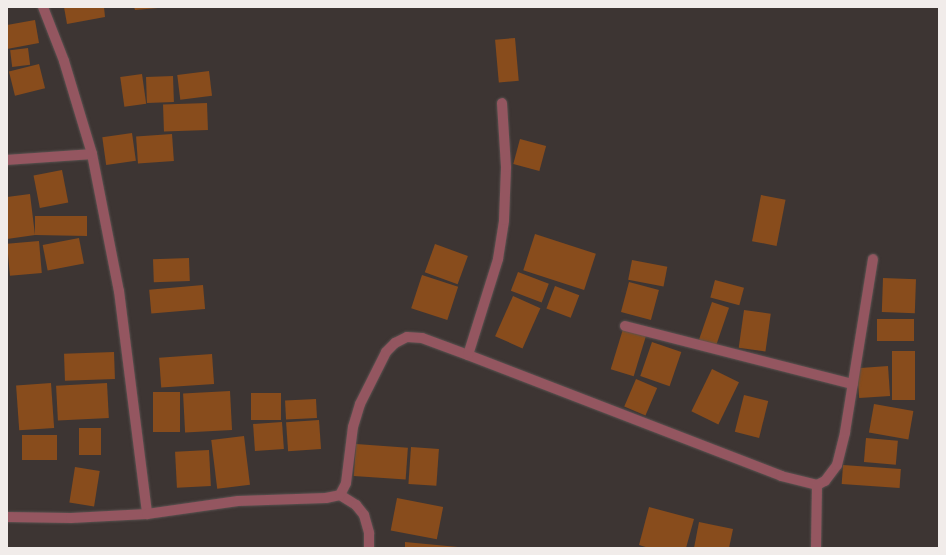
<!DOCTYPE html>
<style>
body{margin:0}
#map{position:relative;width:946px;height:555px;overflow:hidden;background:#3d3533;font-family:"Source Sans 3",sans-serif}
div>[style]{position:absolute}
.building>*{inset:0;background:#884c1c;transform-origin:0 0}
.roads{filter:drop-shadow(0 0 1px #5a5250) drop-shadow(0 0 1px #5a5250)}
.minor>*{height:10px;margin:-5px;padding:0 5px;transform-origin:5px;border-radius:5px;background:#945660}
span{translate:-50% -50%;white-space:nowrap;text-align:center;line-height:1.15;-webkit-text-stroke:3px #322b29;paint-order:stroke}
.frame{position:absolute;inset:0;border:8px solid #f1ecea;pointer-events:none}
</style>
<div id="map">
<div class="building">
<i style="clip-path:polygon(64px 7px,104px 7px,105px 17px,67px 24px)"></i>
<i style="clip-path:polygon(134px 7px,158px 7px,158px 8px,135px 10px)"></i>
<i style="clip-path:polygon(35px 20px,39px 43px,7px 49px,7px 25px)"></i>
<i style="left:515px;top:38px;width:43px;height:20px;rotate:85deg"></i>
<i style="left:28px;top:48px;width:17px;height:18px;rotate:83deg"></i>
<i style="left:39px;top:64px;width:25px;height:31px;rotate:76deg"></i>
<i style="left:209px;top:71px;width:25px;height:32px;rotate:83deg"></i>
<i style="left:142px;top:74px;width:30px;height:22px;rotate:82deg"></i>
<i style="left:173px;top:76px;width:26px;height:27px;rotate:88deg"></i>
<i style="left:207px;top:103px;width:27px;height:44px;rotate:88deg"></i>
<i style="left:132px;top:133px;width:28px;height:30px;rotate:82deg"></i>
<i style="left:172px;top:134px;width:27px;height:36px;rotate:86deg"></i>
<i style="left:520px;top:139px;width:27px;height:26px;rotate:15deg"></i>
<i style="left:62px;top:170px;width:33px;height:29px;rotate:79deg"></i>
<i style="clip-path:polygon(30px 194px,35px 235px,35px 216px,87px 216px,87px 236px,35px 235px,7px 239px,7px 197px)"></i>
<i style="left:761px;top:195px;width:25px;height:47px;rotate:11deg"></i>
<i style="left:535px;top:234px;width:64px;height:38px;rotate:18deg"></i>
<i style="left:79px;top:238px;width:26px;height:37px;rotate:79deg"></i>
<i style="left:39px;top:241px;width:32px;height:32px;rotate:85deg"></i>
<i style="left:435px;top:244px;width:35px;height:30px;rotate:20deg"></i>
<i style="left:189px;top:258px;width:23px;height:36px;rotate:88deg"></i>
<i style="left:632px;top:260px;width:36px;height:20px;rotate:11deg"></i>
<i style="left:518px;top:272px;width:33px;height:20px;rotate:21deg"></i>
<i style="left:422px;top:275px;width:38px;height:35px;rotate:18deg"></i>
<i style="left:883px;top:278px;width:33px;height:34px;rotate:2deg"></i>
<i style="left:715px;top:280px;width:30px;height:18px;rotate:15deg"></i>
<i style="left:629px;top:282px;width:31px;height:31px;rotate:15deg"></i>
<i style="left:203px;top:285px;width:24px;height:54px;rotate:85deg"></i>
<i style="left:555px;top:286px;width:26px;height:24px;rotate:21deg"></i>
<i style="left:513px;top:296px;width:30px;height:44px;rotate:24deg"></i>
<i style="left:712px;top:302px;width:18px;height:40px;rotate:19deg"></i>
<i style="left:744px;top:310px;width:27px;height:38px;rotate:8deg"></i>
<i style="left:877px;top:319px;width:37px;height:22px"></i>
<i style="left:623px;top:329px;width:24px;height:42px;rotate:17deg"></i>
<i style="left:652px;top:342px;width:31px;height:36px;rotate:19deg"></i>
<i style="left:892px;top:351px;width:23px;height:49px"></i>
<i style="left:114px;top:352px;width:27px;height:50px;rotate:88deg"></i>
<i style="left:212px;top:354px;width:30px;height:53px;rotate:86deg"></i>
<i style="left:888px;top:366px;width:30px;height:31px;rotate:86deg"></i>
<i style="left:712px;top:369px;width:30px;height:47px;rotate:26deg"></i>
<i style="left:636px;top:379px;width:23px;height:30px;rotate:23deg"></i>
<i style="left:51px;top:383px;width:45px;height:35px;rotate:86deg"></i>
<i style="left:107px;top:383px;width:35px;height:51px;rotate:87deg"></i>
<i style="left:230px;top:391px;width:39px;height:47px;rotate:87deg"></i>
<i style="left:153px;top:392px;width:27px;height:40px"></i>
<i style="left:251px;top:393px;width:30px;height:27px"></i>
<i style="left:744px;top:395px;width:25px;height:38px;rotate:14deg"></i>
<i style="left:316px;top:399px;width:19px;height:31px;rotate:87deg"></i>
<i style="left:874px;top:404px;width:40px;height:29px;rotate:10deg"></i>
<i style="left:319px;top:420px;width:29px;height:33px;rotate:86deg"></i>
<i style="left:282px;top:422px;width:27px;height:29px;rotate:86deg"></i>
<i style="left:79px;top:428px;width:22px;height:27px"></i>
<i style="left:22px;top:435px;width:35px;height:25px"></i>
<i style="left:244px;top:436px;width:49px;height:33px;rotate:83deg"></i>
<i style="left:866px;top:438px;width:32px;height:24px;rotate:5deg"></i>
<i style="left:356px;top:444px;width:52px;height:32px;rotate:4deg"></i>
<i style="left:411px;top:447px;width:28px;height:37px;rotate:4deg"></i>
<i style="left:209px;top:450px;width:36px;height:34px;rotate:87deg"></i>
<i style="left:843px;top:465px;width:58px;height:19px;rotate:4deg"></i>
<i style="left:75px;top:467px;width:25px;height:36px;rotate:9deg"></i>
<i style="left:397px;top:498px;width:47px;height:33px;rotate:11deg"></i>
<i style="clip-path:polygon(649px 507px,694px 519px,686px 548px,649px 548px,639px 545px)"></i>
<i style="clip-path:polygon(699px 522px,733px 529px,729px 548px,694px 548px)"></i>
<i style="clip-path:polygon(405px 542px,458px 547px,457px 548px,405px 548px)"></i>
</div>
<div class="roads">
<div class="minor">
<i style="left:43px;top:7px;width:58px;rotate:68.7deg"></i>
<i style="left:64px;top:61px;width:97px;rotate:73.2deg"></i>
<i style="left:92px;top:154px;width:140px;rotate:78.9deg"></i>
<i style="left:119px;top:291px;width:225px;rotate:82.8deg"></i>
<i style="left:7px;top:160px;width:85px;rotate:-4deg"></i>
<i style="left:625px;top:326px;width:235px;rotate:14.3deg"></i>
<i style="left:468px;top:355px;width:336px;rotate:21.1deg"></i>
<i style="left:781px;top:476px;width:37px;rotate:14deg"></i>
<i style="left:817px;top:485px;width:9px;rotate:-27deg"></i>
<i style="left:825px;top:481px;width:20px;rotate:-53deg"></i>
<i style="left:837px;top:465px;width:34px;rotate:-76deg"></i>
<i style="left:845px;top:432px;width:175px;rotate:-80.8deg"></i>
<i style="left:340px;top:495px;width:19px;rotate:32deg"></i>
<i style="left:356px;top:505px;width:13px;rotate:51deg"></i>
<i style="left:364px;top:515px;width:19px;rotate:74deg"></i>
<i style="left:369px;top:533px;width:15px;rotate:90deg"></i>
<i style="left:7px;top:517px;width:64px;rotate:0.9deg"></i>
<i style="left:71px;top:518px;width:76px;rotate:-3deg"></i>
<i style="left:147px;top:514px;width:92px;rotate:-8.1deg"></i>
<i style="left:238px;top:501px;width:88px;rotate:-2deg"></i>
<i style="left:326px;top:498px;width:14px;rotate:-12deg"></i>
<i style="left:340px;top:495px;width:13px;rotate:-63deg"></i>
<i style="left:346px;top:483px;width:56px;rotate:-82.9deg"></i>
<i style="left:353px;top:427px;width:24px;rotate:-73deg"></i>
<i style="left:360px;top:404px;width:58px;rotate:-63.4deg"></i>
<i style="left:386px;top:352px;width:13px;rotate:-45deg"></i>
<i style="left:395px;top:343px;width:13px;rotate:-27deg"></i>
<i style="left:407px;top:337px;width:15px;rotate:4deg"></i>
<i style="left:422px;top:338px;width:49px;rotate:20.3deg"></i>
<i style="left:468px;top:355px;width:101px;rotate:-72.6deg"></i>
<i style="left:498px;top:259px;width:39px;rotate:-81deg"></i>
<i style="left:504px;top:220px;width:53px;rotate:-87.8deg"></i>
<i style="left:506px;top:167px;width:64px;rotate:-93.6deg"></i>
<i style="left:816px;top:548px;width:63px;rotate:-89.1deg"></i>
</div>
</div>
<div class="frame"></div>
</div>
